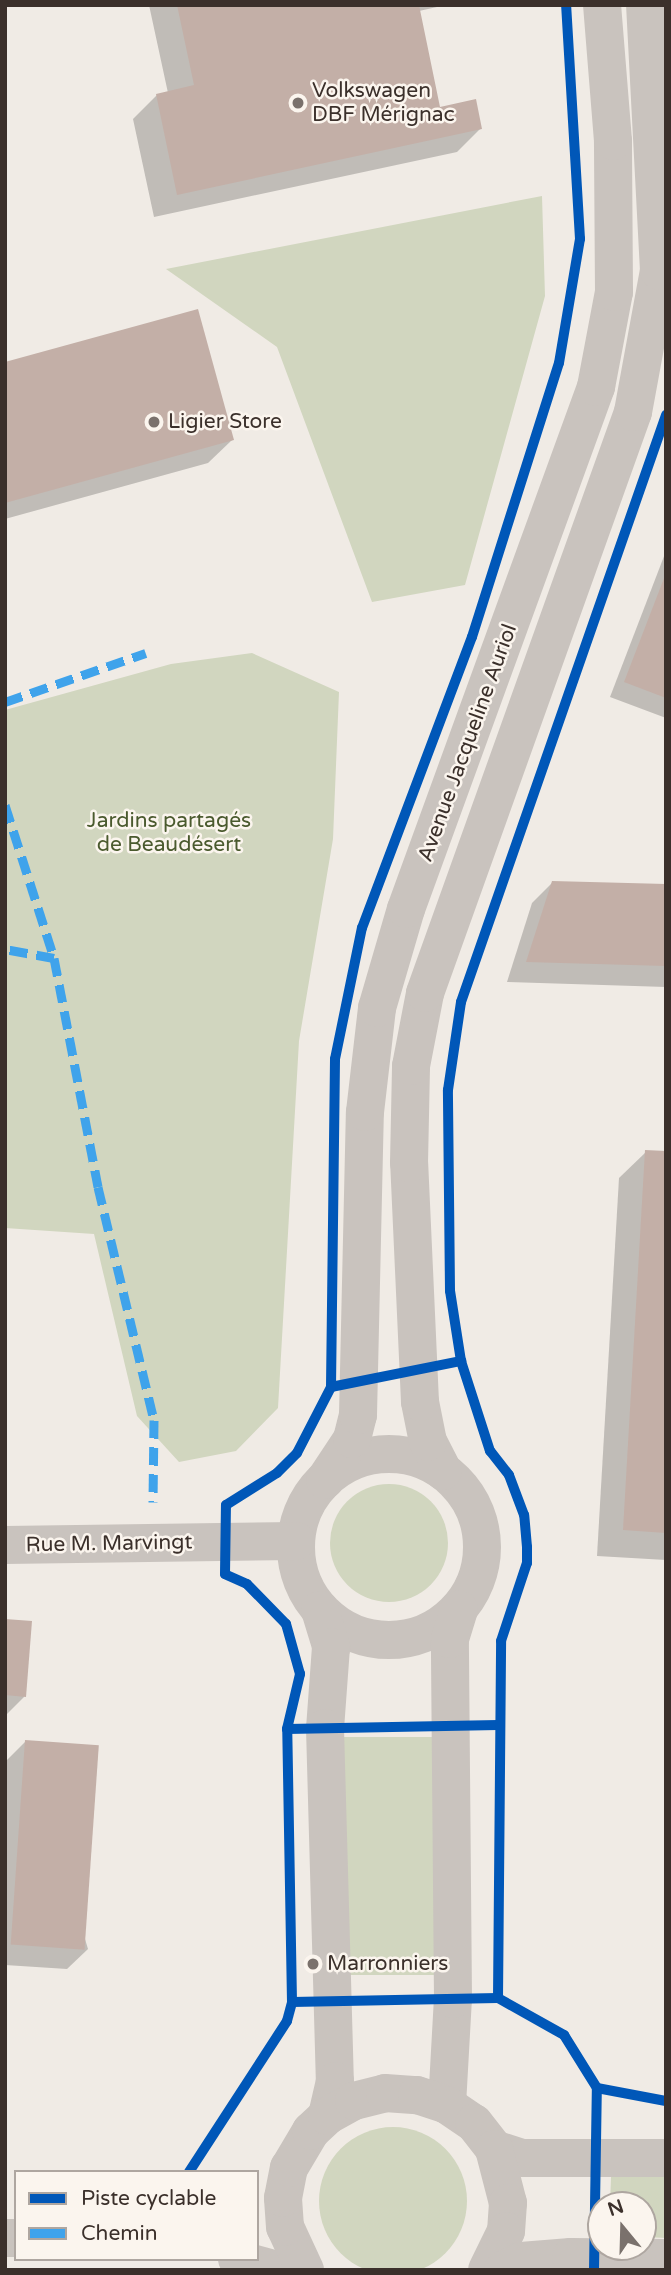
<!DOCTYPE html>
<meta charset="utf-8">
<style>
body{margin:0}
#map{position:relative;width:671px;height:2275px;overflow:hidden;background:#f0ebe5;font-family:"Varela Round",sans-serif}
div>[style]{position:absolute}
.green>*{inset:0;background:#d1d6bf;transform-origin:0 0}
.round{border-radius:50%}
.shadow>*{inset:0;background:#0003}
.building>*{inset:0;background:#c3afa7;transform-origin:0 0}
.minor>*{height:38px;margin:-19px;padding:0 19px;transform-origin:19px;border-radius:19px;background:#c9c3be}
.minor>.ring{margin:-19px;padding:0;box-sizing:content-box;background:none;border:38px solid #c9c3be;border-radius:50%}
.quiet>*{height:9px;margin-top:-4.5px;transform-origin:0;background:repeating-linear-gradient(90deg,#3fa3eb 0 18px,transparent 0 27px)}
.cycleway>*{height:10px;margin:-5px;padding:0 5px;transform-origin:5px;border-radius:5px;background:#0057b8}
.dots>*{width:19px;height:19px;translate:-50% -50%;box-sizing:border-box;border:4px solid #fbf5ee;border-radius:50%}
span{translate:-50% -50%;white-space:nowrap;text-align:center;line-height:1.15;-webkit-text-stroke:5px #fbf5ee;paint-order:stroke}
.poi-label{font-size:21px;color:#3b302b}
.left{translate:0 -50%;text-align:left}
.street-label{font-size:21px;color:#3b302b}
.park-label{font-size:21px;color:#4a5a2e}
.frame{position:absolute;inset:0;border:7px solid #3b302b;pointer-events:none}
.legend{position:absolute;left:14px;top:2170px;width:245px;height:91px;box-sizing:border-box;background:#fbf5ee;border:2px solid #aea6a0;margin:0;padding:9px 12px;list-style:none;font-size:21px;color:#3b302b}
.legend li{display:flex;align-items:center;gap:14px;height:35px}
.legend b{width:35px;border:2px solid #aea6a0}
.north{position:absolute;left:587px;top:2191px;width:70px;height:70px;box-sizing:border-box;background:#fbf5ee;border:2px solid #aea6a0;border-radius:50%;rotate:341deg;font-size:19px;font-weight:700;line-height:28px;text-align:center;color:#3b302b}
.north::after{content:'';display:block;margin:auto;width:24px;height:32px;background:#7a716c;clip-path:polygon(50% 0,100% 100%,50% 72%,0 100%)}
</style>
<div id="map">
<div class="green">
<i style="clip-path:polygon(542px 196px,545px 296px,465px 585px,372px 602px,277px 347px,166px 269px)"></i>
<i style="clip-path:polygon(252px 653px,339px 692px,333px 839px,299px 1041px,278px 1408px,236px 1451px,179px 1462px,137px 1416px,94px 1234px,5px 1228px,5px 710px,171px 664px)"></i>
<i class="round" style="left:330px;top:1484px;width:118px;height:118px"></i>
<i style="left:441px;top:1737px;width:238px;height:100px;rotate:90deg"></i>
<i class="round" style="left:319px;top:2127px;width:148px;height:148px"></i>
<i style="clip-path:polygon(611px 2177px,666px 2177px,666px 2238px,643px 2237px,643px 2205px,610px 2205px)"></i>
</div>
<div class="shadow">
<i style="clip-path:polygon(149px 5px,446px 5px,419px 11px,438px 109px,480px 129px,457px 152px,154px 217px,133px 119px,157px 95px,168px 93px)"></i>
<i style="clip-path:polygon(5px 364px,232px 440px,208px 463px,5px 519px)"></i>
<i style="clip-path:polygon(666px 551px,666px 718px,610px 697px)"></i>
<i style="clip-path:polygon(553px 882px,666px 886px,666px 987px,507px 982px,532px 903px)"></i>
<i style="clip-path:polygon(646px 1152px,666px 1153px,666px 1560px,597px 1556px,619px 1178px)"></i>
<i style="clip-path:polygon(5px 1621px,24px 1697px,5px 1716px)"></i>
<i style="clip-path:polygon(26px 1741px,88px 1949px,67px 1969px,5px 1965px,5px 1762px)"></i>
</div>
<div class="building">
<i style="clip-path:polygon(177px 5px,419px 5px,440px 107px,476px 99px,482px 129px,177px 195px,156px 94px,194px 85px)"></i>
<i style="clip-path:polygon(198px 309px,234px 440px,5px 503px,5px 362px)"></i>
<i style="clip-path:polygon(666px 573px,666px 698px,624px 682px)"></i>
<i style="clip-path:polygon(552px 881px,666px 884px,666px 966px,526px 962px)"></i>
<i style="clip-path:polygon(645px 1150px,666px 1151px,666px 1533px,623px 1530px)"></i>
<i style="clip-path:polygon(5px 1619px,32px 1621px,26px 1697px,5px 1695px)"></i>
<i style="left:25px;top:1740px;width:74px;height:205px;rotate:4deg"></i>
</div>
<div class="minor">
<i class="ring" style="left:296px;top:1454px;width:148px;height:148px"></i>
<i style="left:443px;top:1471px;width:33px;rotate:-117deg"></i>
<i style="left:428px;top:1442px;width:41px;rotate:-101.3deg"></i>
<i style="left:420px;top:1402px;width:239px;rotate:-92.6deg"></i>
<i style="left:409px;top:1163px;width:97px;rotate:-88.8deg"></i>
<i style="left:411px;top:1066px;width:74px;rotate:-79.1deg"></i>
<i style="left:425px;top:993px;width:617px;rotate:-70.3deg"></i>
<i style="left:633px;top:412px;width:143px;rotate:-79.6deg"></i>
<i style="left:659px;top:271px;width:266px;rotate:-93deg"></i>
<i style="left:325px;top:1480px;width:49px;rotate:-56.6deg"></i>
<i style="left:352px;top:1439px;width:25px;rotate:-76deg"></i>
<i style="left:358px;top:1415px;width:303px;rotate:-88.7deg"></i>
<i style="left:365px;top:1112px;width:105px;rotate:-83.4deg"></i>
<i style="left:377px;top:1008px;width:103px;rotate:-73.7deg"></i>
<i style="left:406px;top:909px;width:556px;rotate:-70deg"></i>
<i style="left:596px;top:387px;width:97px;rotate:-79.3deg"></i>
<i style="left:614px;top:292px;width:151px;rotate:-90.4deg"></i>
<i style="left:613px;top:141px;width:136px;rotate:-94.6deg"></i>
<i style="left:5px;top:1545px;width:291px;rotate:-0.8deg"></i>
<i style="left:320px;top:1610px;width:39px;rotate:73deg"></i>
<i style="left:331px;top:1647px;width:81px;rotate:94.2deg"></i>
<i style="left:325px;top:1728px;width:353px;rotate:88.4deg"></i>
<i style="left:335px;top:2081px;width:36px;rotate:103deg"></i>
<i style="left:447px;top:2105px;width:106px;rotate:-86.8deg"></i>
<i style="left:453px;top:1999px;width:360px;rotate:-90.5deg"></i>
<i style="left:450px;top:1639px;width:31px;rotate:-73deg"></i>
<i style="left:494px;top:2149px;width:28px;rotate:18deg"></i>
<i style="left:521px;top:2158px;width:145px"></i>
<i style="left:5px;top:2238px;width:11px"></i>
<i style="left:237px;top:2259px;width:41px;rotate:15.4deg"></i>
<i style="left:305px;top:2270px;width:47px;rotate:-114.9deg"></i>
<i style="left:285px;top:2227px;width:29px;rotate:-94deg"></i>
<i style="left:283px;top:2198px;width:31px;rotate:-79deg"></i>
<i style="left:289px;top:2168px;width:43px;rotate:-59.3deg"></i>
<i style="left:311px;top:2131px;width:22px;rotate:-43deg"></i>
<i style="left:327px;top:2116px;width:31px;rotate:-29deg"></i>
<i style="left:354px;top:2101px;width:32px;rotate:-14deg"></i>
<i style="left:385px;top:2093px;width:32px;rotate:4deg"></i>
<i style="left:417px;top:2095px;width:32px;rotate:18deg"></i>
<i style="left:447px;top:2105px;width:32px;rotate:34deg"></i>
<i style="left:474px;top:2123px;width:33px;rotate:52deg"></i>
<i style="left:494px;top:2149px;width:56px;rotate:75.5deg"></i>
<i style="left:508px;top:2203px;width:28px;rotate:94deg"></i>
<i style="left:506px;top:2231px;width:43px;rotate:116deg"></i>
<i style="left:503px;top:2270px;width:20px;rotate:-27deg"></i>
<i style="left:521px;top:2261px;width:50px;rotate:-4.6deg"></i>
<i style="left:571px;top:2257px;width:95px;rotate:0.6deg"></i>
</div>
<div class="quiet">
<i style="left:5px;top:702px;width:149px;rotate:-19.2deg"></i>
<i style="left:5px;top:805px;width:161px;rotate:72.2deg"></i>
<i style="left:54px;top:958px;width:50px;rotate:-169.6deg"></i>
<i style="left:54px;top:958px;width:233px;rotate:79.1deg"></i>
<i style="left:98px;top:1187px;width:240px;rotate:76.5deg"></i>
<i style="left:154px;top:1420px;width:82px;rotate:90.7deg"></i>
</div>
<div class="cycleway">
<i style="left:331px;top:1387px;width:133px;rotate:-11.3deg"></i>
<i style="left:287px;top:1729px;width:211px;rotate:-1.1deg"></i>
<i style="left:498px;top:1998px;width:357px;rotate:-89.5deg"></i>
<i style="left:501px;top:1641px;width:82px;rotate:-71.6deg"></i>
<i style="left:527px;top:1563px;width:16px;rotate:-90deg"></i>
<i style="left:527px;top:1547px;width:32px;rotate:-95deg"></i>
<i style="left:524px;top:1515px;width:43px;rotate:-110.6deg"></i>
<i style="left:509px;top:1475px;width:31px;rotate:-128deg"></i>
<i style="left:490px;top:1451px;width:95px;rotate:-107.9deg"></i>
<i style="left:461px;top:1361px;width:71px;rotate:-98.9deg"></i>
<i style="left:450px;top:1291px;width:201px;rotate:-90.6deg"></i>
<i style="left:448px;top:1090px;width:89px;rotate:-81.6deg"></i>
<i style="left:461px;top:1002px;width:622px;rotate:-70.75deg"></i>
<i style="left:292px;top:2002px;width:273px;rotate:-91deg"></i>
<i style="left:287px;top:1729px;width:57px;rotate:-76.7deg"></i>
<i style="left:300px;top:1674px;width:52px;rotate:-105.6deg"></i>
<i style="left:286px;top:1624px;width:56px;rotate:-134.3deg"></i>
<i style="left:247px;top:1584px;width:24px;rotate:-156deg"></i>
<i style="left:225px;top:1574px;width:69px;rotate:-89.2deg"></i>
<i style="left:226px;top:1505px;width:60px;rotate:-32.1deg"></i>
<i style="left:277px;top:1473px;width:28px;rotate:-45deg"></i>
<i style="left:297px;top:1453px;width:74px;rotate:-62.7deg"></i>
<i style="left:331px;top:1387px;width:328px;rotate:-89.3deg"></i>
<i style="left:335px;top:1059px;width:134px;rotate:-78.4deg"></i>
<i style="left:362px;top:928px;width:311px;rotate:-69.3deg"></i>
<i style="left:472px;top:637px;width:287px;rotate:-72.4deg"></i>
<i style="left:559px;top:363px;width:126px;rotate:-80.4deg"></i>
<i style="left:580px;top:239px;width:234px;rotate:-93.4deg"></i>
<i style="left:189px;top:2172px;width:180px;rotate:-57deg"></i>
<i style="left:287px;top:2021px;width:20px;rotate:-75deg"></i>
<i style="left:292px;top:2002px;width:206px;rotate:-1.1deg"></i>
<i style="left:498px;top:1998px;width:76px;rotate:29.3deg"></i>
<i style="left:564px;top:2035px;width:62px;rotate:58.1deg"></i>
<i style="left:597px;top:2088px;width:70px;rotate:10.7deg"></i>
<i style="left:594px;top:2270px;width:182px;rotate:-89.1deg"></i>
</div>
<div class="dots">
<i style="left:298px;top:103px;background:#7a716c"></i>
<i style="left:154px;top:422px;background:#7a716c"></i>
<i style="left:313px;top:1964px;background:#7a716c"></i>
</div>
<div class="poi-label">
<span class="left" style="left:312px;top:103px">Volkswagen<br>DBF Mérignac</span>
<span class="left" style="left:168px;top:422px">Ligier Store</span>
<span class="left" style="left:327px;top:1964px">Marronniers</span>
</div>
<div class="street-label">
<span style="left:468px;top:743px;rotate:-70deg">Avenue Jacqueline Auriol</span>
<span style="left:109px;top:1544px;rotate:-1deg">Rue M. Marvingt</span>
</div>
<div class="park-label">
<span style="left:169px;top:833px">Jardins partagés<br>de Beaudésert</span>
</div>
<div class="frame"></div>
<ul class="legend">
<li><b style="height:9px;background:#0057b8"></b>Piste cyclable</li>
<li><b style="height:9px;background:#3fa3eb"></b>Chemin</li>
</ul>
<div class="north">N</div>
</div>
